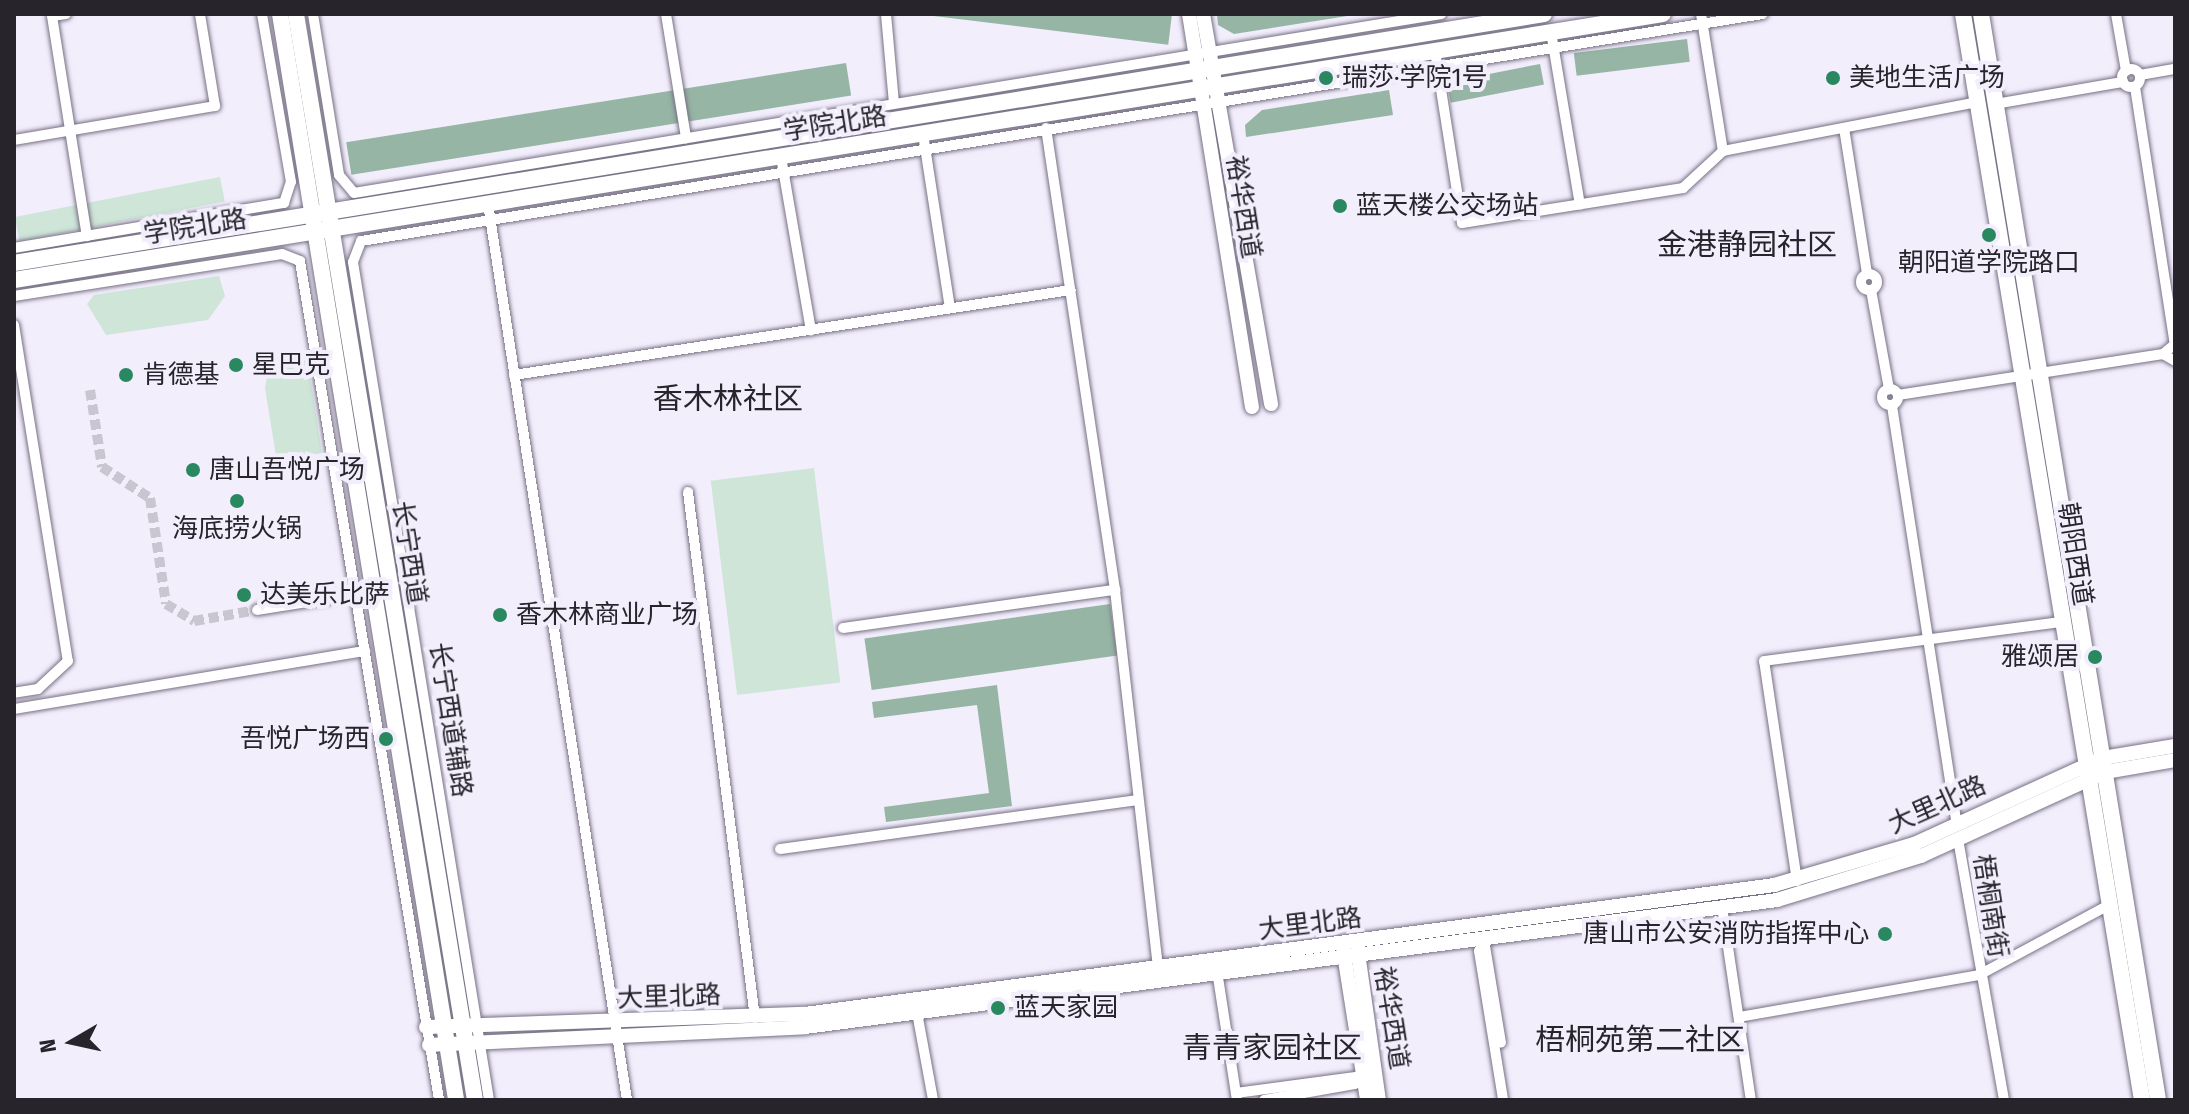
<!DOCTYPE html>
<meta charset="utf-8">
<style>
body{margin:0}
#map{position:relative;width:2189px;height:1114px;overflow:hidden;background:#f2eefc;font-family:"Fira Sans Condensed","Noto Sans SC",sans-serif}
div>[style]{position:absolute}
.green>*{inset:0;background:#cee5d8;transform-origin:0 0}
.forest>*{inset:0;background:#96b5a4;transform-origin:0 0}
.street-tunnel>*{height:10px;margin-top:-5px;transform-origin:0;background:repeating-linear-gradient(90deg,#c9c6d2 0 10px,transparent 0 15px)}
.roads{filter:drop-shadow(0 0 2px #777084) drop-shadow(0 0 2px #777084)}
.street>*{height:10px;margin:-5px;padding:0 5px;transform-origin:5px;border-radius:5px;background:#fff}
.street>.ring{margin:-5px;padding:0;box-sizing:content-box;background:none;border:10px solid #fff;border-radius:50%}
.secondary>*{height:14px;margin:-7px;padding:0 7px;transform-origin:7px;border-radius:7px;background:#fff}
.primary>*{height:16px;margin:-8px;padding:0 8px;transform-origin:8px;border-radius:8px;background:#fff}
.dots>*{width:22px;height:22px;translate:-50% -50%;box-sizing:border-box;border:4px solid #f2eefc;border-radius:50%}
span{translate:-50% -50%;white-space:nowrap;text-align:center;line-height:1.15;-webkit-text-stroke:8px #f2eefc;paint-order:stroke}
.poi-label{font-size:26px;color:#27242c}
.left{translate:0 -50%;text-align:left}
.right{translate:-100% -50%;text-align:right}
.street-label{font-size:26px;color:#27242c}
.quarter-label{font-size:30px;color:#27242c}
.frame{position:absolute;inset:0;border:16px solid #27242c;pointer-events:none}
.north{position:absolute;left:32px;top:1002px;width:80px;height:80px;-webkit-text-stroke:6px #f2eefc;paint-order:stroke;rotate:261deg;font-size:22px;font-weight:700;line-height:32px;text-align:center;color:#27242c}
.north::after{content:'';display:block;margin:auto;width:28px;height:36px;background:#27242c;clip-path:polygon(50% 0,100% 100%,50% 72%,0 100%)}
</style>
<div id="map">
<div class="green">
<i style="left:220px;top:177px;width:25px;height:209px;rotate:79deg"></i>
<i style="clip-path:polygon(219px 276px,225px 296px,208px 320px,106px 335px,87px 304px,94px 295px)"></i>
<i style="clip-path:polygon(306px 350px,322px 453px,283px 460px,276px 456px,265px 388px,271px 357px)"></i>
<i style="left:814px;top:468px;width:216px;height:104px;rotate:83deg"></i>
</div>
<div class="forest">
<i style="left:1172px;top:14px;width:31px;height:284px;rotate:97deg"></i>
<i style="clip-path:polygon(1217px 14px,1360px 14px,1234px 34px,1218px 25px)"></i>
<i style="left:1687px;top:39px;width:23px;height:114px;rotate:83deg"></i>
<i style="left:846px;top:63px;width:33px;height:506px;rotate:81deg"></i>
<i style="left:1540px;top:64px;width:21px;height:95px;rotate:79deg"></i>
<i style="clip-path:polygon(1389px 90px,1393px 115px,1246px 137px,1245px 125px,1262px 110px)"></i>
<i style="left:1110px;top:604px;width:52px;height:248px;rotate:82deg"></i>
<i style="clip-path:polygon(997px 685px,1012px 806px,886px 822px,884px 807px,989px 793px,977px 705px,874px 718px,872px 702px)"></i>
</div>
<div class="street-tunnel">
<i style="left:90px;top:390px;width:78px;rotate:81.1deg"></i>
<i style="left:102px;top:467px;width:57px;rotate:32.9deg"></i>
<i style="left:150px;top:498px;width:107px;rotate:81.4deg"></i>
<i style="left:166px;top:604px;width:33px;rotate:31deg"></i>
<i style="left:194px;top:621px;width:64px;rotate:-9.9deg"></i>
</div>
<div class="roads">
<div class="street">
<i style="left:66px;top:14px;width:14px;rotate:172deg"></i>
<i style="left:52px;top:16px;width:223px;rotate:81deg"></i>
<i style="left:313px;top:14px;width:163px;rotate:80.8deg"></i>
<i style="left:339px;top:175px;width:23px;rotate:50deg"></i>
<i style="left:354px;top:193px;width:1102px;rotate:-9.35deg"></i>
<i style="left:666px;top:14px;width:126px;rotate:80.8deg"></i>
<i style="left:886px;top:14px;width:90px;rotate:84.9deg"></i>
<i style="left:1701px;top:14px;width:139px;rotate:80.9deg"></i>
<i style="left:2116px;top:14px;width:58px;rotate:80deg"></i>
<i style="left:1551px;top:32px;width:175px;rotate:80.5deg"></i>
<i style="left:1435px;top:51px;width:174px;rotate:81.1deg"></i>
<i style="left:1462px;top:223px;width:224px;rotate:-9deg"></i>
<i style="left:1683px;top:188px;width:54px;rotate:-42.8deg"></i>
<i style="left:1723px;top:151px;width:259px;rotate:-10.9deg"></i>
<i class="ring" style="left:2122px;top:69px;width:8px;height:8px"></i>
<i style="left:2140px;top:75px;width:36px;rotate:-10deg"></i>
<i style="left:2135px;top:87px;width:260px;rotate:81.2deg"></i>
<i style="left:1995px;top:104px;width:130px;rotate:-9.8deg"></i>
<i style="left:1046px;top:128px;width:467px;rotate:81.5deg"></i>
<i style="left:1115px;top:590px;width:378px;rotate:83.5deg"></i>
<i style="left:1844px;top:128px;width:148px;rotate:81deg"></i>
<i style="left:923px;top:134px;width:176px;rotate:81.2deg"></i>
<i style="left:14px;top:140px;width:204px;rotate:-9.6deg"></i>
<i style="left:215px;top:106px;width:93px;rotate:-99.3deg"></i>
<i style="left:781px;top:157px;width:176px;rotate:80.2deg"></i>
<i style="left:488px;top:204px;width:907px;rotate:81.18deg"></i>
<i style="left:14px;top:248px;width:274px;rotate:-9.5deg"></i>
<i style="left:284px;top:203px;width:22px;rotate:-72deg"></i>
<i style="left:291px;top:182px;width:170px;rotate:-99.8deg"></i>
<i class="ring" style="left:1861px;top:274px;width:6px;height:6px"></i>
<i style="left:1871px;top:290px;width:101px;rotate:79.7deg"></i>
<i style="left:14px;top:296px;width:271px;rotate:-8.9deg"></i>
<i style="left:282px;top:254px;width:19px;rotate:21deg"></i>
<i style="left:300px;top:261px;width:850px;rotate:80.59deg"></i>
<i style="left:14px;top:325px;width:340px;rotate:80.9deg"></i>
<i style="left:68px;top:661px;width:41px;rotate:137deg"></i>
<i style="left:38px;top:689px;width:24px;rotate:171deg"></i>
<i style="left:2175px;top:344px;width:16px;rotate:140deg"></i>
<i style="left:2163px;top:354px;width:14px;rotate:30deg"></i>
<i style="left:514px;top:375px;width:563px;rotate:-8.68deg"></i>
<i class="ring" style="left:1882px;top:389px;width:6px;height:6px"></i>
<i style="left:1898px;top:395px;width:268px;rotate:-8.8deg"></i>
<i style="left:1892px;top:406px;width:423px;rotate:81.2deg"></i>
<i style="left:688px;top:492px;width:530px;rotate:82.74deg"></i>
<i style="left:257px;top:610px;width:101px;rotate:-9.1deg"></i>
<i style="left:843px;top:628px;width:275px;rotate:-8deg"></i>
<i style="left:14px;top:709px;width:356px;rotate:-9.4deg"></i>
<i style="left:1958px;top:839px;width:265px;rotate:80deg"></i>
<i style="left:780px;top:849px;width:360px;rotate:-7.8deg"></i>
<i style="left:1797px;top:881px;width:222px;rotate:-98.5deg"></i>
<i style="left:1764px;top:661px;width:300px;rotate:-7.5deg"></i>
<i style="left:1722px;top:907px;width:195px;rotate:81.5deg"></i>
<i style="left:1484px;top:940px;width:12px;rotate:114deg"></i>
<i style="left:1479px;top:951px;width:151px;rotate:80.8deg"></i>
<i style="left:1484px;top:940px;width:104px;rotate:80.6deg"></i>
<i style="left:1217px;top:971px;width:131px;rotate:81.2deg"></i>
<i style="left:916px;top:1007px;width:95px;rotate:79.6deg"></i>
<i style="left:1739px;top:1017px;width:244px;rotate:-9.9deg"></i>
<i style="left:1979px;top:975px;width:148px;rotate:-28.3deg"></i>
<i style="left:1236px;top:1093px;width:128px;rotate:-7.6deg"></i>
<i style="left:489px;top:1100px;width:849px;rotate:-99.22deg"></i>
<i style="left:353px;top:262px;width:22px;rotate:-69deg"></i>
<i style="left:361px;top:241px;width:1420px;rotate:-9.2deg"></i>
<i style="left:1264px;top:1100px;width:92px;rotate:-10deg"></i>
<i style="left:1355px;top:1084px;width:11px;rotate:-45deg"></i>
</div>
<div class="secondary">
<i style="left:1189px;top:14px;width:398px;rotate:80.9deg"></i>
<i style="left:1203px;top:14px;width:396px;rotate:80.1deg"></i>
<i style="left:1357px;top:946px;width:156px;rotate:81.9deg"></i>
<i style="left:1343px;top:948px;width:154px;rotate:81deg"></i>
<i style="left:426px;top:1027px;width:379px;rotate:-2deg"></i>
<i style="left:805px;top:1014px;width:978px;rotate:-7.58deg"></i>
<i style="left:1774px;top:885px;width:146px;rotate:-16.3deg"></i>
<i style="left:1914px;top:844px;width:208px;rotate:-24.5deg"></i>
<i style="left:2103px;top:758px;width:73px;rotate:-9.5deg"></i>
<i style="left:429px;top:1045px;width:376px;rotate:-2.7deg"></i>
<i style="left:805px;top:1027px;width:980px;rotate:-7.44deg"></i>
<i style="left:1777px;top:900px;width:151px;rotate:-17deg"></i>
<i style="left:1921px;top:856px;width:202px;rotate:-24.5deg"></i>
<i style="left:2105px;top:772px;width:71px;rotate:-9.7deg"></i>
</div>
<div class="primary">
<i style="left:280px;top:14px;width:1100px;rotate:80.79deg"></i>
<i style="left:296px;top:14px;width:1101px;rotate:80.64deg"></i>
<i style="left:1963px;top:14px;width:1101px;rotate:80.64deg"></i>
<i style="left:1981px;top:14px;width:1100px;rotate:80.74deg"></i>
<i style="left:14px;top:263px;width:1550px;rotate:-9.24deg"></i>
<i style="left:14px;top:280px;width:1670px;rotate:-9.16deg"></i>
</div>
</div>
<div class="dots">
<i style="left:1326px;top:78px;background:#2a8860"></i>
<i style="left:1833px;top:78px;background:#2a8860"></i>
<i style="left:1340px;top:206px;background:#2a8860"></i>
<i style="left:1989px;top:235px;background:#2a8860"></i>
<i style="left:236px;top:365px;background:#2a8860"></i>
<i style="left:126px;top:375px;background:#2a8860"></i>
<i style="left:193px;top:470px;background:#2a8860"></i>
<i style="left:237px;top:501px;background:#2a8860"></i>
<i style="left:244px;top:595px;background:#2a8860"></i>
<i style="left:500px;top:615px;background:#2a8860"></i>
<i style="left:2095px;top:657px;background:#2a8860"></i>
<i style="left:386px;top:739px;background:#2a8860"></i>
<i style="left:1885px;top:934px;background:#2a8860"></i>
<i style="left:998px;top:1008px;background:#2a8860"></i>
</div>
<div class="poi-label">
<span class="left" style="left:1342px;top:78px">瑞莎·学院1号</span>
<span class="left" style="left:1849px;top:78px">美地生活广场</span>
<span class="left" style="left:1356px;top:206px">蓝天楼公交场站</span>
<span style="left:1989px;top:263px">朝阳道学院路口</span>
<span class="left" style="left:252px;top:365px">星巴克</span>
<span class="left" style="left:142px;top:375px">肯德基</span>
<span class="left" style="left:209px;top:470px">唐山吾悦广场</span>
<span style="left:237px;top:529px">海底捞火锅</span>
<span class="left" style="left:260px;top:595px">达美乐比萨</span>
<span class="left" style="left:516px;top:615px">香木林商业广场</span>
<span class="right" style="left:2079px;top:657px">雅颂居</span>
<span class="right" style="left:370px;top:739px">吾悦广场西</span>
<span class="right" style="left:1869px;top:934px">唐山市公安消防指挥中心</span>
<span class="left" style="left:1014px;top:1008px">蓝天家园</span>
</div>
<div class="street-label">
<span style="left:835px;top:124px;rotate:-9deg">学院北路</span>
<span style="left:1243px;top:207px;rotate:81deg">裕华西道</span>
<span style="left:195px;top:227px;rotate:-9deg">学院北路</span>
<span style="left:409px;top:553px;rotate:81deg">长宁西道</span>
<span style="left:2075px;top:554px;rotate:81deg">朝阳西道</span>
<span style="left:450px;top:720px;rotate:81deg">长宁西道辅路</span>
<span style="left:1937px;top:805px;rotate:-24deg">大里北路</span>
<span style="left:1990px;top:906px;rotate:81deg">梧桐南街</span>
<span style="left:1310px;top:924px;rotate:-7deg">大里北路</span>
<span style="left:669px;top:997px;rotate:-2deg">大里北路</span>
<span style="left:1391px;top:1018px;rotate:81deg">裕华西道</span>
</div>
<div class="quarter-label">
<span style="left:1747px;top:245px">金港静园社区</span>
<span style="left:728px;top:399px">香木林社区</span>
<span style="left:1640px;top:1040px">梧桐苑第二社区</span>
<span style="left:1272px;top:1048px">青青家园社区</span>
</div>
<div class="frame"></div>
<div class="north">N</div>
</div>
